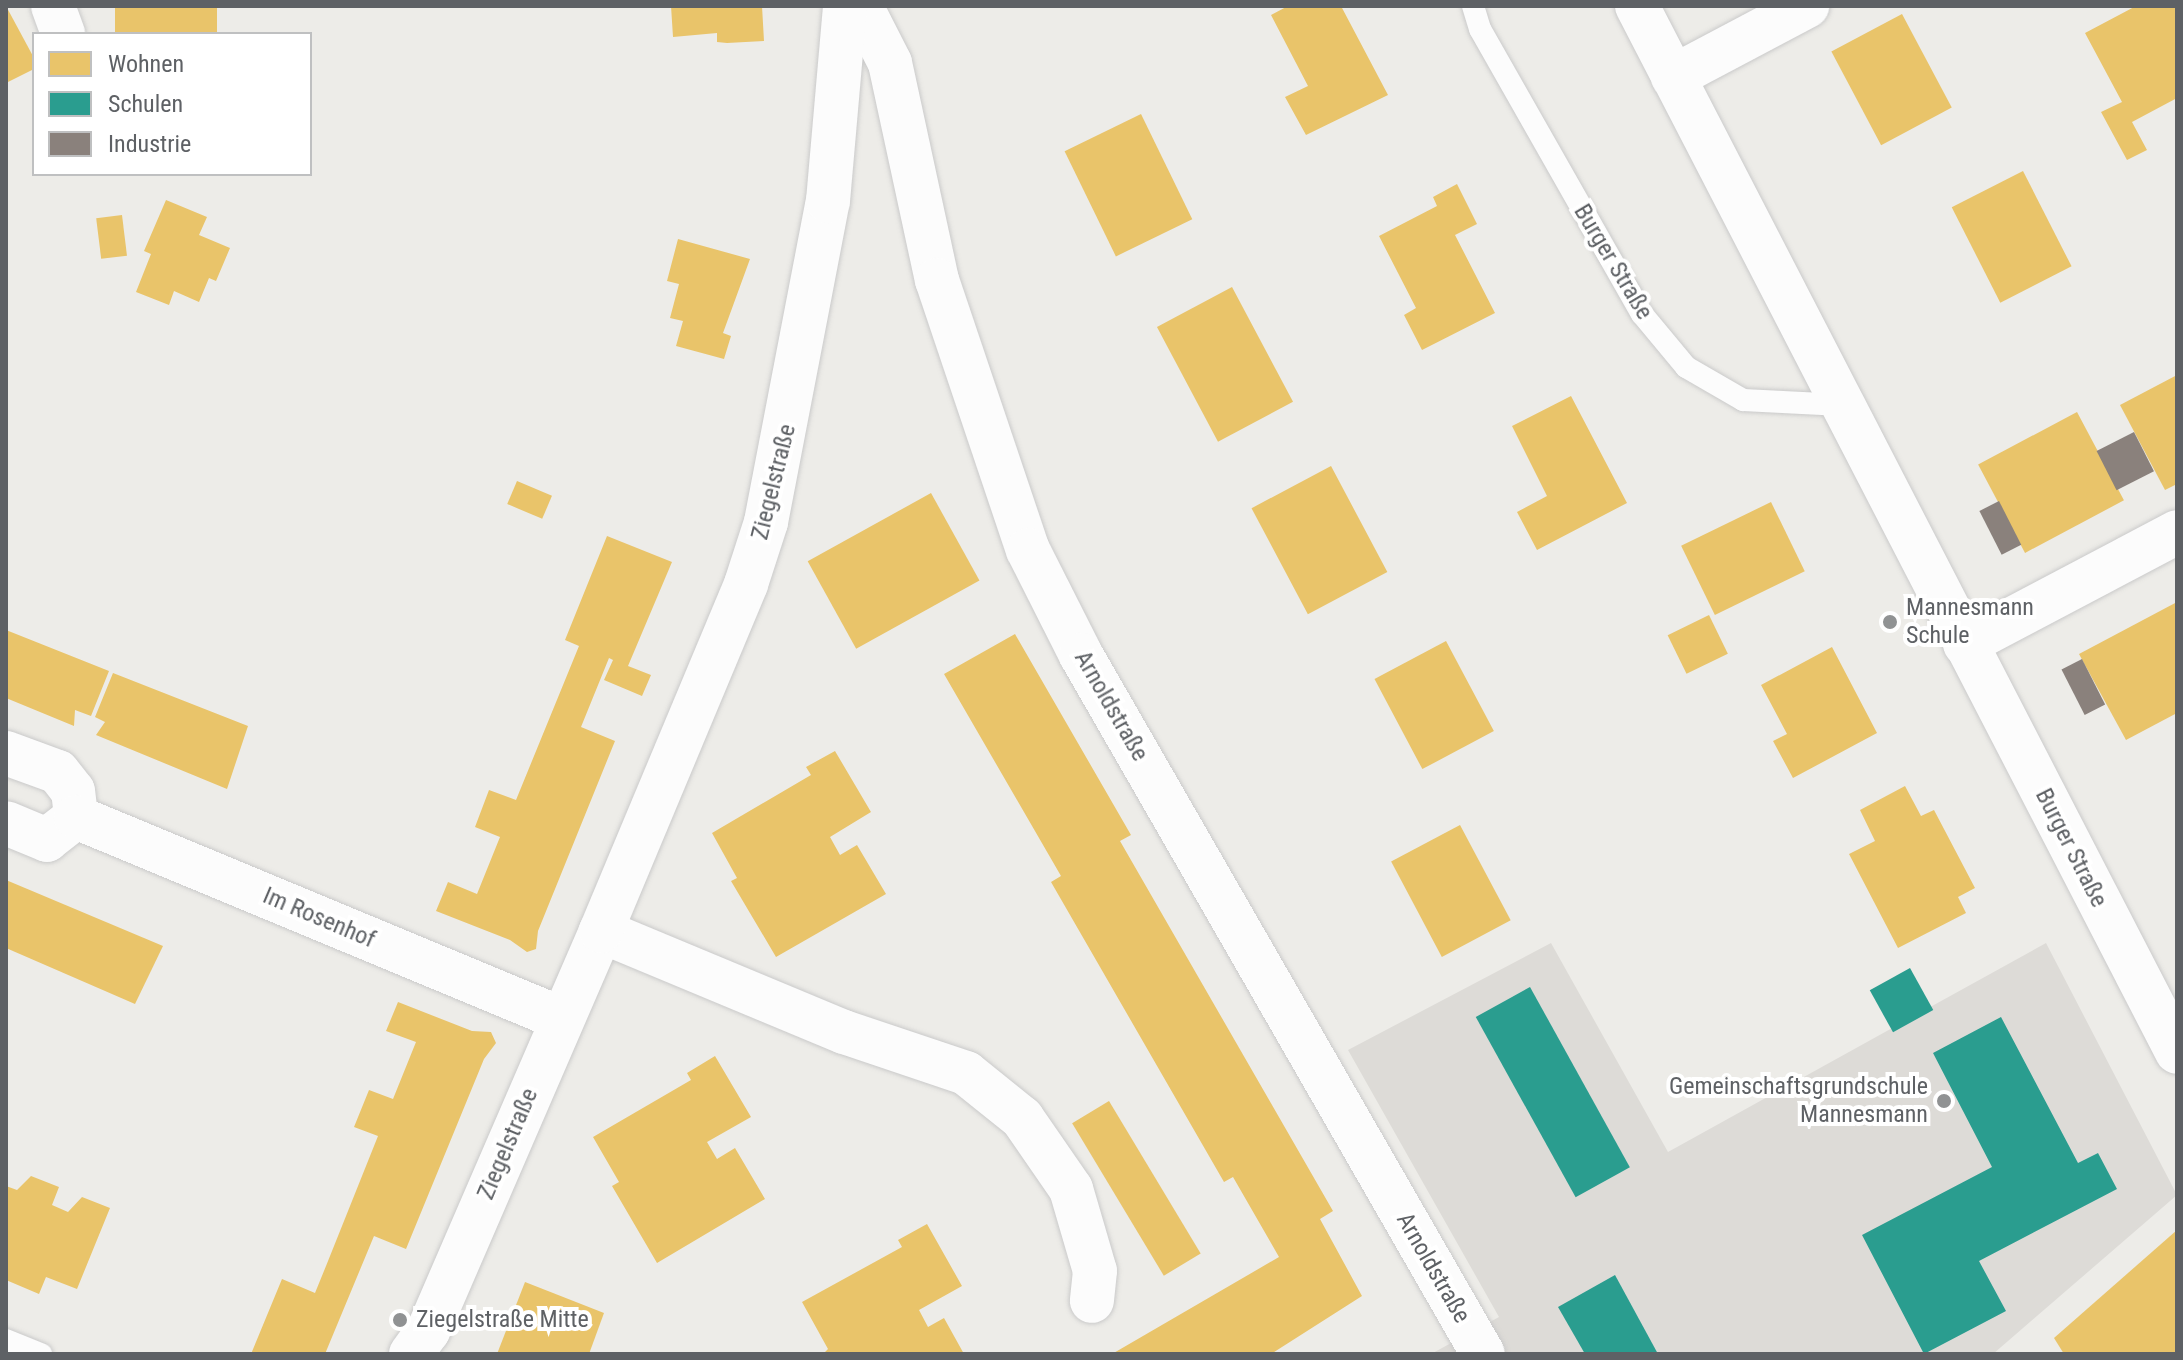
<!DOCTYPE html>
<meta charset="utf-8">
<style>
body{margin:0}
#map{position:relative;width:2183px;height:1360px;overflow:hidden;background:#edece8;font-family:"Roboto Condensed",sans-serif}
div>[style]{position:absolute}
.education>*{inset:0;background:#dddbd7}
.homes>*{inset:0;background:#e9c46a;transform-origin:0 0}
.schools>*{inset:0;background:#2a9d8f;transform-origin:0 0}
.industry>*{inset:0;background:#8a817c;transform-origin:0 0}
.roads{filter:drop-shadow(0 0 2px #cacaca) drop-shadow(0 0 2px #cacaca)}
.lane>*{height:22px;margin:-11px;padding:0 11px;transform-origin:11px;border-radius:11px;background:#fcfcfc}
.street>*{height:44px;margin:-22px;padding:0 22px;transform-origin:22px;border-radius:22px;background:#fcfcfc}
.secondary>*{height:44px;margin:-22px;padding:0 22px;transform-origin:22px;border-radius:22px;background:#fcfcfc}
.dots>*{width:22px;height:22px;translate:-50% -50%;box-sizing:border-box;border:4px solid #fff;border-radius:50%}
span{translate:-50% -50%;white-space:nowrap;text-align:center;line-height:1.15;-webkit-text-stroke:8px #fff;paint-order:stroke}
.street-label{font-size:24px;color:#5e6165}
.poi-label{font-size:24px;color:#5e6165}
.left{translate:0 -50%;text-align:left}
.right{translate:-100% -50%;text-align:right}
.frame{position:absolute;inset:0;border:8px solid #5e6165;pointer-events:none}
.legend{position:absolute;left:32px;top:32px;width:280px;height:144px;box-sizing:border-box;background:#fff;border:2px solid #bfc0c1;margin:0;padding:10px 14px;list-style:none;font-size:24px;color:#5e6165}
.legend li{display:flex;align-items:center;gap:16px;height:40px}
.legend b{width:40px;border:2px solid #bfc0c1}
</style>
<div id="map">
<div class="education">
<i style="clip-path:polygon(1551px 943px,1668px 1152px,2046px 943px,2177px 1195px,1993px 1354px,1431px 1354px,1499px 1317px,1348px 1050px)"></i>
</div>
<div class="homes">
<i style="clip-path:polygon(6px 6px,34px 58px,34px 69px,6px 83px)"></i>
<i style="left:115px;top:6px;width:102px;height:29px"></i>
<i style="clip-path:polygon(671px 6px,762px 6px,764px 41px,727px 43px,717px 42px,717px 33px,673px 37px)"></i>
<i style="clip-path:polygon(1288px 6px,1341px 6px,1388px 95px,1306px 135px,1285px 97px,1308px 86px,1271px 15px)"></i>
<i style="clip-path:polygon(2136px 6px,2177px 6px,2177px 98px,2132px 122px,2147px 150px,2127px 160px,2101px 112px,2122px 102px,2085px 33px)"></i>
<i style="left:1902px;top:14px;width:106px;height:80px;rotate:62deg"></i>
<i style="left:1141px;top:114px;width:117px;height:85px;rotate:64deg"></i>
<i style="left:2023px;top:171px;width:107px;height:80px;rotate:63deg"></i>
<i style="clip-path:polygon(1457px 184px,1477px 224px,1455px 235px,1495px 313px,1422px 350px,1404px 315px,1416px 308px,1379px 236px,1437px 206px,1433px 197px)"></i>
<i style="clip-path:polygon(166px 200px,207px 217px,199px 235px,230px 248px,216px 281px,209px 278px,199px 302px,174px 291px,169px 305px,136px 292px,151px 254px,144px 251px)"></i>
<i style="left:122px;top:215px;width:41px;height:26px;rotate:83deg"></i>
<i style="clip-path:polygon(678px 239px,750px 259px,723px 333px,731px 336px,724px 359px,676px 346px,683px 321px,670px 318px,679px 284px,667px 281px)"></i>
<i style="left:1232px;top:287px;width:130px;height:85px;rotate:62deg"></i>
<i style="clip-path:polygon(2177px 375px,2177px 484px,2165px 490px,2120px 405px)"></i>
<i style="clip-path:polygon(1571px 396px,1627px 503px,1537px 550px,1517px 512px,1547px 496px,1512px 426px)"></i>
<i style="left:2077px;top:412px;width:100px;height:112px;rotate:62deg"></i>
<i style="left:1331px;top:466px;width:120px;height:90px;rotate:62deg"></i>
<i style="left:517px;top:481px;width:38px;height:25px;rotate:23deg"></i>
<i style="left:931px;top:493px;width:100px;height:141px;rotate:61deg"></i>
<i style="left:1771px;top:502px;width:77px;height:100px;rotate:64deg"></i>
<i style="clip-path:polygon(607px 536px,672px 562px,628px 666px,651px 675px,642px 696px,604px 680px,613px 660px,609px 658px,581px 727px,615px 741px,538px 931px,536px 949px,527px 952px,510px 940px,436px 911px,448px 882px,477px 894px,500px 837px,475px 827px,489px 790px,516px 800px,579px 646px,565px 640px)"></i>
<i style="clip-path:polygon(2177px 602px,2177px 713px,2126px 740px,2079px 654px)"></i>
<i style="left:1709px;top:615px;width:43px;height:46px;rotate:64deg"></i>
<i style="clip-path:polygon(6px 630px,109px 671px,91px 716px,75px 710px,74px 726px,6px 698px)"></i>
<i style="clip-path:polygon(1015px 634px,1131px 835px,1120px 841px,1333px 1211px,1320px 1219px,1362px 1296px,1271px 1354px,1112px 1354px,1279px 1257px,1233px 1177px,1224px 1182px,1051px 882px,1061px 876px,944px 674px)"></i>
<i style="left:1446px;top:641px;width:102px;height:81px;rotate:62deg"></i>
<i style="clip-path:polygon(1832px 647px,1877px 733px,1793px 778px,1773px 741px,1787px 734px,1761px 685px)"></i>
<i style="clip-path:polygon(113px 673px,248px 726px,227px 789px,96px 735px,105px 722px,95px 717px)"></i>
<i style="clip-path:polygon(835px 751px,871px 812px,830px 837px,840px 855px,857px 845px,886px 894px,776px 957px,731px 881px,737px 878px,712px 833px,811px 775px,806px 767px)"></i>
<i style="clip-path:polygon(1905px 786px,1921px 816px,1934px 810px,1975px 888px,1958px 897px,1966px 913px,1898px 948px,1849px 854px,1875px 841px,1860px 810px)"></i>
<i style="left:1460px;top:825px;width:108px;height:78px;rotate:62deg"></i>
<i style="clip-path:polygon(6px 880px,163px 946px,135px 1004px,6px 948px)"></i>
<i style="clip-path:polygon(398px 1002px,472px 1031px,491px 1032px,496px 1043px,484px 1059px,406px 1249px,374px 1236px,325px 1354px,251px 1354px,282px 1279px,315px 1293px,326px 1266px,378px 1136px,354px 1127px,369px 1090px,393px 1099px,416px 1042px,386px 1031px)"></i>
<i style="clip-path:polygon(715px 1056px,751px 1117px,707px 1142px,717px 1159px,735px 1148px,765px 1199px,657px 1263px,612px 1186px,619px 1182px,593px 1137px,691px 1080px,687px 1073px)"></i>
<i style="left:1109px;top:1101px;width:178px;height:43px;rotate:59deg"></i>
<i style="clip-path:polygon(31px 1176px,59px 1187px,52px 1205px,68px 1212px,82px 1197px,110px 1208px,77px 1289px,46px 1277px,39px 1294px,6px 1280px,6px 1186px,17px 1190px)"></i>
<i style="clip-path:polygon(927px 1224px,962px 1286px,919px 1310px,928px 1327px,944px 1318px,964px 1354px,823px 1354px,828px 1349px,802px 1302px,902px 1247px,898px 1240px)"></i>
<i style="clip-path:polygon(2177px 1230px,2177px 1354px,2064px 1354px,2054px 1338px)"></i>
<i style="clip-path:polygon(525px 1282px,604px 1313px,589px 1354px,497px 1354px)"></i>
</div>
<div class="schools">
<i style="left:1910px;top:968px;width:48px;height:46px;rotate:61deg"></i>
<i style="left:1530px;top:987px;width:206px;height:62px;rotate:61deg"></i>
<i style="clip-path:polygon(2001px 1017px,2078px 1163px,2098px 1153px,2117px 1189px,1979px 1261px,2006px 1311px,1924px 1354px,1862px 1235px,1992px 1167px,1933px 1053px)"></i>
<i style="clip-path:polygon(1615px 1275px,1658px 1354px,1585px 1354px,1558px 1307px)"></i>
</div>
<div class="industry">
<i style="left:2134px;top:432px;width:44px;height:42px;rotate:63deg"></i>
<i style="left:1999px;top:501px;width:49px;height:22px;rotate:63deg"></i>
<i style="left:2082px;top:659px;width:51px;height:23px;rotate:63deg"></i>
</div>
<div class="roads">
<div class="lane">
<i style="left:1473px;top:6px;width:24px;rotate:73deg"></i>
<i style="left:1480px;top:29px;width:328px;rotate:60.4deg"></i>
<i style="left:1642px;top:314px;width:69px;rotate:50.3deg"></i>
<i style="left:1686px;top:367px;width:66px;rotate:30.1deg"></i>
<i style="left:1743px;top:400px;width:99px;rotate:2.9deg"></i>
<i style="left:6px;top:1340px;width:38px;rotate:22deg"></i>
</div>
<div class="street">
<i style="left:53px;top:6px;width:30px;rotate:70deg"></i>
<i style="left:861px;top:6px;width:64px;rotate:63deg"></i>
<i style="left:890px;top:63px;width:222px;rotate:77.8deg"></i>
<i style="left:937px;top:280px;width:285px;rotate:71.4deg"></i>
<i style="left:1028px;top:550px;width:118px;rotate:63.2deg"></i>
<i style="left:1081px;top:655px;width:806px;rotate:60.1deg"></i>
<i style="left:1673px;top:77px;width:152px;rotate:-27.9deg"></i>
<i style="left:1965px;top:644px;width:240px;rotate:-27.8deg"></i>
<i style="left:6px;top:753px;width:55px;rotate:20.1deg"></i>
<i style="left:58px;top:772px;width:24px;rotate:52deg"></i>
<i style="left:73px;top:791px;width:26px;rotate:83deg"></i>
<i style="left:76px;top:817px;width:37px;rotate:142deg"></i>
<i style="left:47px;top:840px;width:44px;rotate:-157.5deg"></i>
<i style="left:76px;top:817px;width:526px;rotate:22.57deg"></i>
<i style="left:601px;top:931px;width:263px;rotate:22.6deg"></i>
<i style="left:844px;top:1032px;width:129px;rotate:18.6deg"></i>
<i style="left:966px;top:1073px;width:72px;rotate:38.8deg"></i>
<i style="left:1022px;top:1118px;width:86px;rotate:55.4deg"></i>
<i style="left:1071px;top:1189px;width:85px;rotate:73.7deg"></i>
<i style="left:1095px;top:1271px;width:30px;rotate:96deg"></i>
</div>
<div class="secondary">
<i style="left:1637px;top:6px;width:1177px;rotate:62.69deg"></i>
<i style="left:411px;top:1354px;width:29px;rotate:-54deg"></i>
<i style="left:428px;top:1331px;width:436px;rotate:-66.6deg"></i>
<i style="left:601px;top:931px;width:376px;rotate:-67.3deg"></i>
<i style="left:746px;top:584px;width:65px;rotate:-72.1deg"></i>
<i style="left:766px;top:522px;width:327px;rotate:-79.1deg"></i>
<i style="left:828px;top:201px;width:196px;rotate:-85deg"></i>
</div>
</div>
<div class="dots">
<i style="left:1890px;top:622px;background:#909293"></i>
<i style="left:1944px;top:1101px;background:#909293"></i>
<i style="left:400px;top:1320px;background:#909293"></i>
</div>
<div class="street-label">
<span style="left:1613px;top:262px;rotate:59deg">Burger Straße</span>
<span style="left:774px;top:482px;rotate:-76deg">Ziegelstraße</span>
<span style="left:1111px;top:706px;rotate:60deg">Arnoldstraße</span>
<span style="left:2071px;top:848px;rotate:63deg">Burger Straße</span>
<span style="left:319px;top:918px;rotate:23deg">Im Rosenhof</span>
<span style="left:508px;top:1144px;rotate:-67deg">Ziegelstraße</span>
<span style="left:1433px;top:1268px;rotate:60deg">Arnoldstraße</span>
</div>
<div class="poi-label">
<span class="left" style="left:1906px;top:622px">Mannesmann<br>Schule</span>
<span class="right" style="left:1928px;top:1101px">Gemeinschaftsgrundschule<br>Mannesmann</span>
<span class="left" style="left:416px;top:1320px">Ziegelstraße Mitte</span>
</div>
<div class="frame"></div>
<ul class="legend">
<li><b style="height:22px;background:#e9c46a"></b>Wohnen</li>
<li><b style="height:22px;background:#2a9d8f"></b>Schulen</li>
<li><b style="height:22px;background:#8a817c"></b>Industrie</li>
</ul>
</div>
